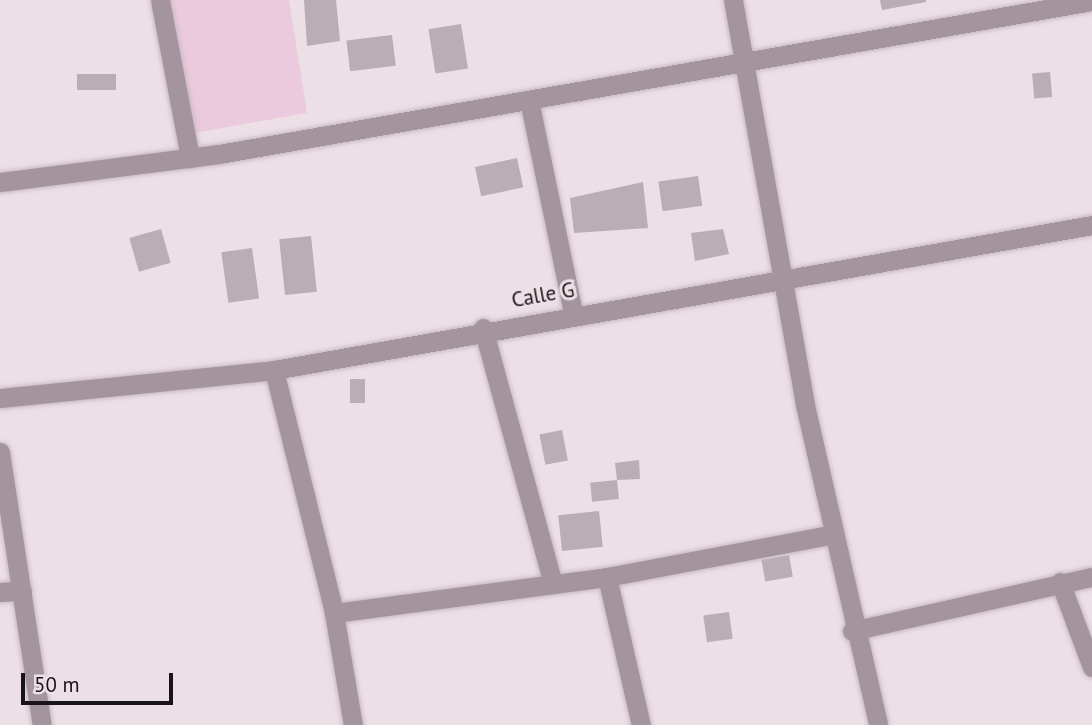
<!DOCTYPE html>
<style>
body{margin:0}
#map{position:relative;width:1092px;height:725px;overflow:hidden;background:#eddfe6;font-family:"PT Sans",sans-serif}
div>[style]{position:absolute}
.green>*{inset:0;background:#eacadc}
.building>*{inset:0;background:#bbadb4;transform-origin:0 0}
.roads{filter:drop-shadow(0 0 2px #c7bac1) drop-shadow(0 0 2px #c7bac1)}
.minor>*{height:19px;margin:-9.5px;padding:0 9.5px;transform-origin:9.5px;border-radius:9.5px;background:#a4949d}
span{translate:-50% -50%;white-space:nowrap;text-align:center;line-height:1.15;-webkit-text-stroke:6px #eddfe6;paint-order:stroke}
.street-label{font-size:21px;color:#191417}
.scale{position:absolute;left:21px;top:673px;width:152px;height:32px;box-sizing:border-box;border:4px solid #191417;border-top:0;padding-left:9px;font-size:21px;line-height:24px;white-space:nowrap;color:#191417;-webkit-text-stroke:5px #eddfe6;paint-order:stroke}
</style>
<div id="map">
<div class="green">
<i style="clip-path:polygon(168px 0,289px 0,307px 113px,188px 134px)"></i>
</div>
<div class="building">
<i style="clip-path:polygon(304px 0,336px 0,340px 41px,307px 46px)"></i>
<i style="clip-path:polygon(880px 0,926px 0,926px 2px,882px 10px)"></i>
<i style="left:461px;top:24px;width:45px;height:33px;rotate:81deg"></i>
<i style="left:392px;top:35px;width:31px;height:46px;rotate:83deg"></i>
<i style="left:1050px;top:72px;width:25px;height:18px;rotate:85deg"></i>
<i style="left:77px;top:74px;width:39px;height:16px"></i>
<i style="left:517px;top:158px;width:30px;height:43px;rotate:78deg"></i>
<i style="left:698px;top:176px;width:30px;height:40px;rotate:82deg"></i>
<i style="clip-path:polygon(643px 182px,648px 228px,574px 233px,570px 198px)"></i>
<i style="left:161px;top:229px;width:35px;height:33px;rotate:74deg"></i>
<i style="clip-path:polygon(723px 229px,729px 254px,695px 261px,691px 233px)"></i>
<i style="left:311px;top:236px;width:56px;height:32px;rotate:84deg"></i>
<i style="left:252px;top:248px;width:51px;height:31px;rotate:82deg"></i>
<i style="left:350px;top:379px;width:15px;height:24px"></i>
<i style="left:562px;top:430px;width:31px;height:23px;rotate:79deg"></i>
<i style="clip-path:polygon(639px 460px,640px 479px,617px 480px,615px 463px)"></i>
<i style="left:617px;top:480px;width:19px;height:27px;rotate:84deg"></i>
<i style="left:599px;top:511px;width:36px;height:41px;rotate:84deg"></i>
<i style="left:789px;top:555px;width:22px;height:28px;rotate:80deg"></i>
<i style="left:729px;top:612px;width:27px;height:26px;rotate:82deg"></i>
</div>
<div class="roads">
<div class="minor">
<i style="left:160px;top:0;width:161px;rotate:79.2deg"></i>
<i style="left:733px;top:0;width:411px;rotate:79.9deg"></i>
<i style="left:805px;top:405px;width:328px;rotate:77.1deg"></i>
<i style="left:529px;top:100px;width:217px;rotate:78.3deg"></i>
<i style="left:0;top:182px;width:221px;rotate:-7.3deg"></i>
<i style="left:219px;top:154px;width:886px;rotate:-9.94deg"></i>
<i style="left:483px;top:328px;width:265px;rotate:74.7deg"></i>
<i style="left:274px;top:370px;width:250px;rotate:76.1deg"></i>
<i style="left:334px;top:613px;width:114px;rotate:80.4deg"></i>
<i style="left:0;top:398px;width:275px;rotate:-5.8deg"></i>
<i style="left:274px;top:370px;width:831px;rotate:-10.05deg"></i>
<i style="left:0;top:452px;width:276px;rotate:81.3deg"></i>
<i style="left:607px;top:577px;width:152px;rotate:77.1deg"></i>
<i style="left:1060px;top:582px;width:91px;rotate:69.4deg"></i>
<i style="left:0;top:592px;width:22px;rotate:-3deg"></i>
<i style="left:334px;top:613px;width:275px;rotate:-7.5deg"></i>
<i style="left:607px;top:577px;width:231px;rotate:-10.7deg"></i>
<i style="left:852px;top:631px;width:246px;rotate:-12.7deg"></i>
</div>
</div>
<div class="street-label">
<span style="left:543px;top:295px;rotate:-10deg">Calle G</span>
</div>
<div class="scale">50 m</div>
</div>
